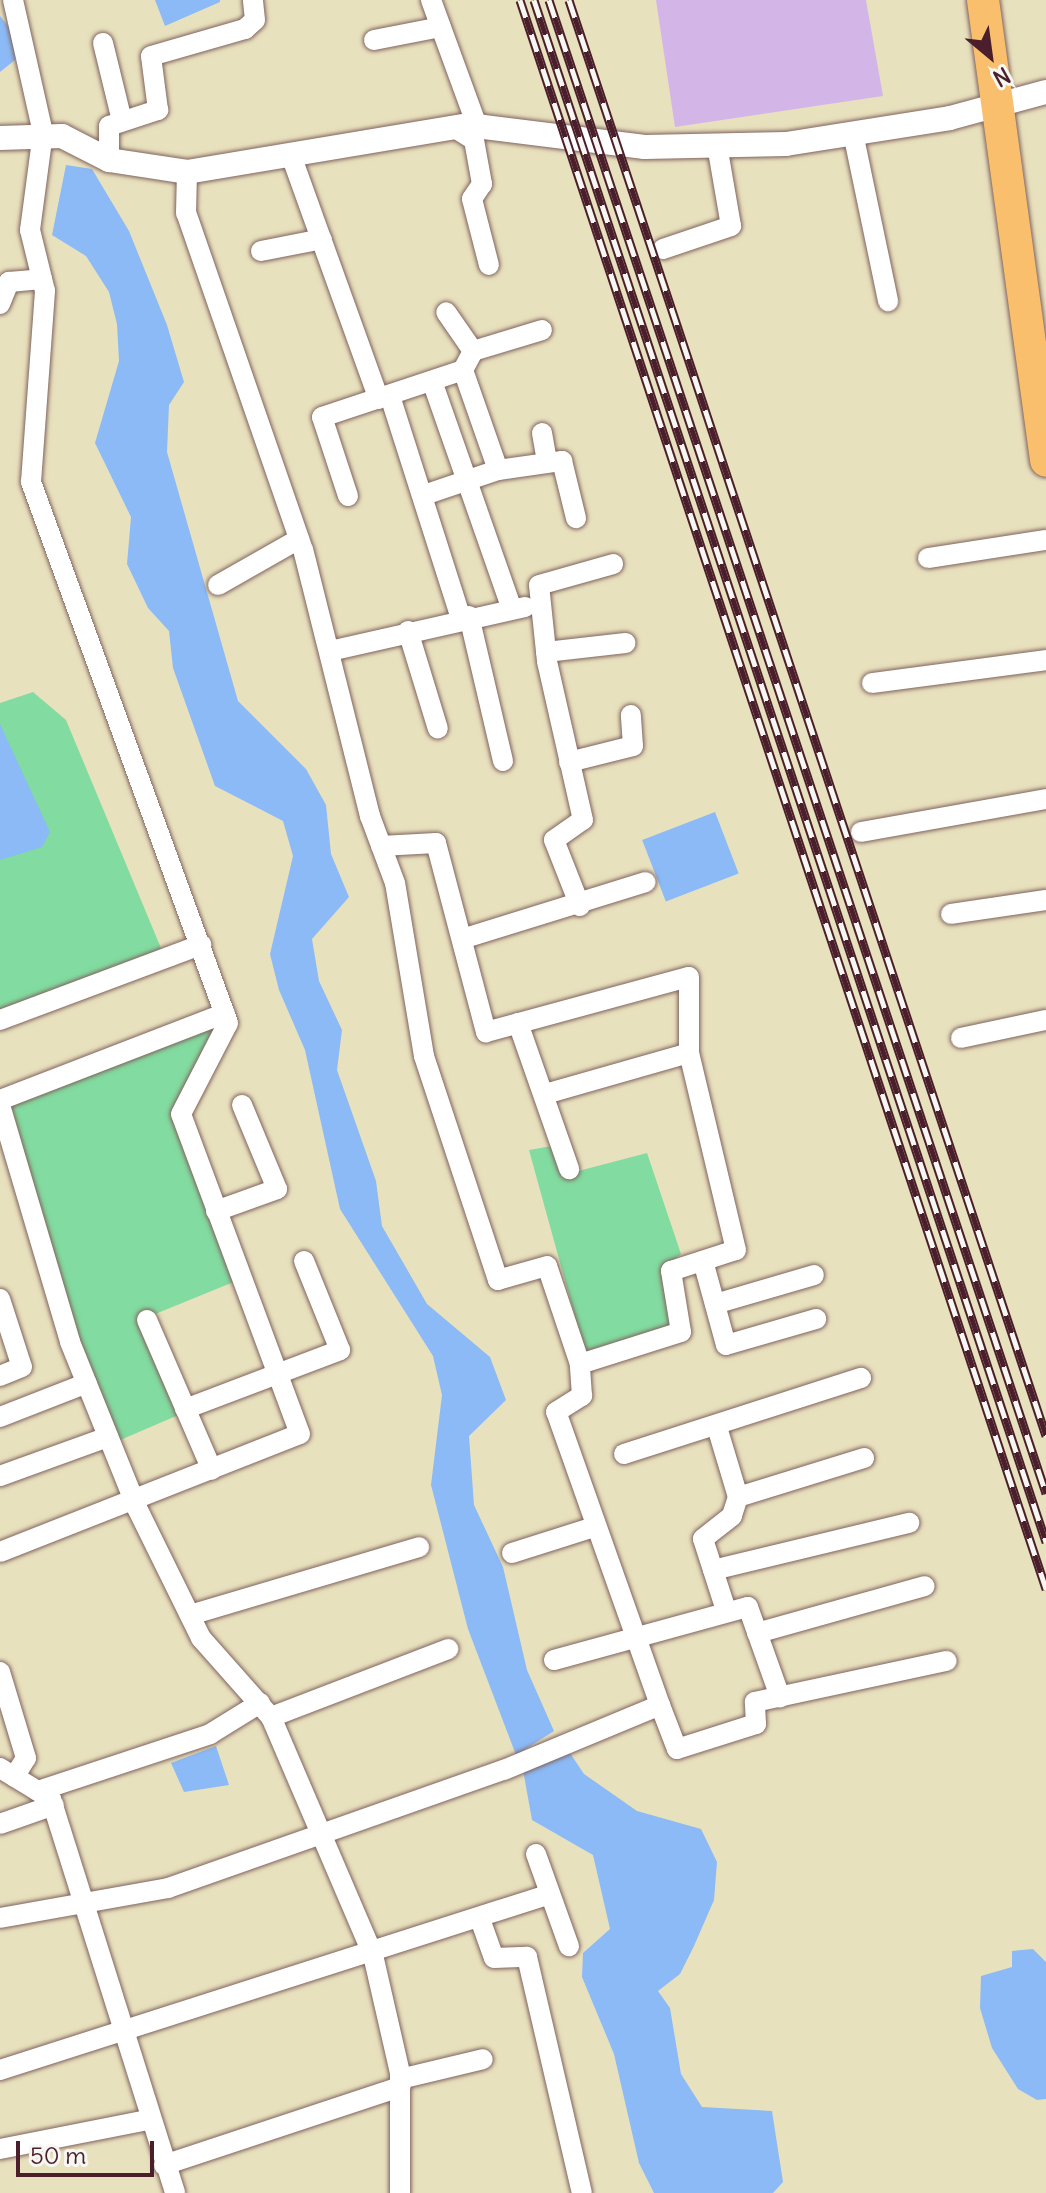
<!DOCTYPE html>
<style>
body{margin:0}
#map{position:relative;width:1046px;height:2193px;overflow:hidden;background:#e8e1be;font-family:Delius,sans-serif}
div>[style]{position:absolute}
.green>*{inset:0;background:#82dba0}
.water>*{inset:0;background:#8bbaf6;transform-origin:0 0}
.building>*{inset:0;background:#d3b5e8}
.roads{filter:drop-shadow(0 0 2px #81635e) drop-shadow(0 0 2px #81635e)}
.minor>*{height:20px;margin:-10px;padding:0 10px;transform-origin:10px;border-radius:10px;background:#fff}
.tertiary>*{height:24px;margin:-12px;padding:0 12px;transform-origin:12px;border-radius:12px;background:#fff}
.primary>*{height:32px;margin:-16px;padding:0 16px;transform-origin:16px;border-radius:16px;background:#f9bf6d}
.rail>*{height:9px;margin-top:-4.5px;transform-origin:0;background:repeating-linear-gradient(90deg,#f6f6f2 0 18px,#4a1f2b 0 36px);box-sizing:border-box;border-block:2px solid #4a1f2b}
span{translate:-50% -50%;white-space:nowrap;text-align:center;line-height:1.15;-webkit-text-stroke:6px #f6f6f2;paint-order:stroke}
.north{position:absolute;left:950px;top:16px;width:80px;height:80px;-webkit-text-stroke:6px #f6f6f2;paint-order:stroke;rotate:151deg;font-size:22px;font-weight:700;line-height:32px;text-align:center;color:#4a1f2b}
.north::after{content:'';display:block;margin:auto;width:28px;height:36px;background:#4a1f2b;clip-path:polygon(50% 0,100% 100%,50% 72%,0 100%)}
.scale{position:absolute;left:16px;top:2141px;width:138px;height:36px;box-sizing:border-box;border:4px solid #4a1f2b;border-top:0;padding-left:10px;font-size:24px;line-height:28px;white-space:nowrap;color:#4a1f2b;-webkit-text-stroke:6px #f6f6f2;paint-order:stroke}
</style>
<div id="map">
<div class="green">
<i style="clip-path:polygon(33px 692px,66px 720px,163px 953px,0 1014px,0 703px)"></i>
<i style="clip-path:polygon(222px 1025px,175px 1114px,236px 1281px,143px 1319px,183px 1413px,118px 1441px,82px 1361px,11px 1105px)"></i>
<i style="clip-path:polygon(552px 1146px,567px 1174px,647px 1153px,681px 1254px,664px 1269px,671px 1329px,586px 1357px,529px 1150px)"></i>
</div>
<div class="water">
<i style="clip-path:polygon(155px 0,220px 0,220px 2px,165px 26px)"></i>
<i style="clip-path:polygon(0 16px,20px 41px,15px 60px,0 72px)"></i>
<i style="clip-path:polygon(66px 165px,92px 169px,129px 231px,167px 325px,184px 382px,169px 405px,167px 452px,238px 701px,306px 769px,326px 805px,331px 854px,349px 897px,312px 939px,319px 981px,342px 1030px,337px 1070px,376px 1181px,382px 1226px,427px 1304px,490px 1357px,506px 1400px,469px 1436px,474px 1505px,503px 1567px,527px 1670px,554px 1731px,516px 1755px,468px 1629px,431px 1485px,442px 1395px,433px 1356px,340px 1209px,305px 1050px,279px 990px,270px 954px,293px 856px,283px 821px,215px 786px,173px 668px,169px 631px,148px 608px,127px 564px,131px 517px,95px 443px,119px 361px,117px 324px,109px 292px,86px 256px,52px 235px)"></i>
<i style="clip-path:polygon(0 724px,50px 832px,42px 847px,0 860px)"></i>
<i style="left:715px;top:812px;width:66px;height:78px;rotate:69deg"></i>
<i style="clip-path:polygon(216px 1746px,229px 1785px,184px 1792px,171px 1763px)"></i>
<i style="clip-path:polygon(570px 1753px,584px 1774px,637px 1811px,701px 1829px,717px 1862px,714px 1900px,694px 1946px,680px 1974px,658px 1991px,670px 2008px,681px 2074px,702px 2107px,772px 2111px,783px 2182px,773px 2193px,654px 2193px,639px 2163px,614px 2054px,582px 1977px,583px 1953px,610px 1929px,593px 1855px,532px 1820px,523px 1770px)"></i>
<i style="clip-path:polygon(1033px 1949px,1046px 1962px,1046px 2099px,1037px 2100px,1018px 2089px,992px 2048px,980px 2008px,981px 1976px,1012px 1967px,1012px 1951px)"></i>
</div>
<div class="building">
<i style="clip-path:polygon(656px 0,866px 0,883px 96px,675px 127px)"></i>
</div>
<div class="roads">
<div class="minor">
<i style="left:431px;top:0;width:134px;rotate:69.9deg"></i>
<i style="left:374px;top:40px;width:68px;rotate:-11deg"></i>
<i style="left:103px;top:43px;width:80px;rotate:76.3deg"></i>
<i style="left:455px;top:128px;width:22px;rotate:32deg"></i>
<i style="left:474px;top:140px;width:45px;rotate:79.7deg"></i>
<i style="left:482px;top:184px;width:18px;rotate:124deg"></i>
<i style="left:472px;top:199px;width:68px;rotate:75.6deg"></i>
<i style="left:853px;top:133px;width:172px;rotate:78.2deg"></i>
<i style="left:292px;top:158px;width:256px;rotate:70.2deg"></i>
<i style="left:109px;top:160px;width:34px;rotate:-90deg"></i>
<i style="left:109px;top:126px;width:52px;rotate:-18.1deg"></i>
<i style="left:158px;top:110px;width:54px;rotate:-97.4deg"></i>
<i style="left:151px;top:56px;width:98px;rotate:-16deg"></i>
<i style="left:245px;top:29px;width:13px;rotate:-42deg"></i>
<i style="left:255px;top:20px;width:20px;rotate:-96deg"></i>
<i style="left:663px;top:249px;width:72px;rotate:-18.7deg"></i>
<i style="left:731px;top:226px;width:82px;rotate:-99.8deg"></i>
<i style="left:261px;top:251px;width:62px;rotate:-11.1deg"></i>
<i style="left:0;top:304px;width:24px;rotate:-68deg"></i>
<i style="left:9px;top:282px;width:33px;rotate:-5deg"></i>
<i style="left:473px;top:351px;width:72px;rotate:-16.9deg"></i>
<i style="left:463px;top:370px;width:106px;rotate:70.7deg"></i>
<i style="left:432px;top:381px;width:242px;rotate:70.7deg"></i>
<i style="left:390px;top:396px;width:233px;rotate:72.3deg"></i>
<i style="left:542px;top:433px;width:29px;rotate:80deg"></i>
<i style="left:424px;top:495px;width:78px;rotate:-18.7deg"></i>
<i style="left:498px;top:470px;width:65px;rotate:-8deg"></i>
<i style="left:562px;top:461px;width:59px;rotate:76.2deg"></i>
<i style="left:348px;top:496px;width:83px;rotate:-108.2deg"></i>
<i style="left:322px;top:417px;width:149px;rotate:-18.4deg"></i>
<i style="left:463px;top:370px;width:21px;rotate:-62deg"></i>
<i style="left:473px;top:351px;width:47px;rotate:-124.7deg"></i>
<i style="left:928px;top:558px;width:119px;rotate:-8.7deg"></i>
<i style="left:218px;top:585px;width:93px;rotate:-29.6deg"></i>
<i style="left:469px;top:616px;width:149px;rotate:76.8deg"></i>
<i style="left:408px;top:631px;width:102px;rotate:73deg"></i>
<i style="left:330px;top:651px;width:200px;rotate:-12.7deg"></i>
<i style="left:546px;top:652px;width:80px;rotate:-6.5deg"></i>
<i style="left:872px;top:683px;width:176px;rotate:-7.5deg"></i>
<i style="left:569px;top:762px;width:66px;rotate:-14deg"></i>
<i style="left:633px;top:746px;width:31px;rotate:-94deg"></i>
<i style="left:861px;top:832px;width:188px;rotate:-10.1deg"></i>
<i style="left:381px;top:846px;width:55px;rotate:-3.1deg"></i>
<i style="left:436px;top:843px;width:196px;rotate:75.2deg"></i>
<i style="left:486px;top:1032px;width:210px;rotate:-15.2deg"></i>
<i style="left:689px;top:977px;width:76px;rotate:90deg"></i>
<i style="left:689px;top:1053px;width:150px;rotate:164.1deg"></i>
<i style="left:580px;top:906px;width:71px;rotate:-111.5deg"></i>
<i style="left:554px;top:840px;width:35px;rotate:-35deg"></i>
<i style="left:583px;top:820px;width:163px;rotate:-102.8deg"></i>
<i style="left:547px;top:661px;width:76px;rotate:-96deg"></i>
<i style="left:539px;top:585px;width:77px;rotate:-15.8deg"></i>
<i style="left:951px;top:914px;width:96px;rotate:-8.4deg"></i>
<i style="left:465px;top:938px;width:189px;rotate:-17.2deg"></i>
<i style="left:0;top:1020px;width:215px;rotate:-20.5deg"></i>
<i style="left:518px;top:1023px;width:155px;rotate:70.7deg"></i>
<i style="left:961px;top:1038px;width:87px;rotate:-12deg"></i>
<i style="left:0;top:1100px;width:241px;rotate:-21.1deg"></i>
<i style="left:0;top:1105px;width:247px;rotate:73.5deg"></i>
<i style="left:70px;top:1342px;width:179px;rotate:68deg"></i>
<i style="left:137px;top:1508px;width:145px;rotate:63.8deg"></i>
<i style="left:201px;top:1638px;width:106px;rotate:48.5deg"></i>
<i style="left:271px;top:1717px;width:259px;rotate:66.8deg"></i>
<i style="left:373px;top:1955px;width:121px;rotate:77.1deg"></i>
<i style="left:400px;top:2073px;width:120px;rotate:90deg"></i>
<i style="left:216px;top:1211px;width:65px;rotate:-19.8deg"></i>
<i style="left:277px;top:1189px;width:91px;rotate:-112.6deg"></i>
<i style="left:703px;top:1261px;width:87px;rotate:74.7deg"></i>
<i style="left:726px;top:1345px;width:94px;rotate:-16.1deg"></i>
<i style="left:0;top:1299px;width:71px;rotate:72.1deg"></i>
<i style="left:22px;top:1367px;width:24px;rotate:158deg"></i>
<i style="left:715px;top:1304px;width:103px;rotate:-16.3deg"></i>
<i style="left:147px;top:1320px;width:163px;rotate:66.6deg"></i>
<i style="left:580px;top:1364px;width:106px;rotate:-17.6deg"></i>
<i style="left:681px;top:1332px;width:62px;rotate:-99.3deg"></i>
<i style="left:671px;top:1271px;width:68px;rotate:-17.9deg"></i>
<i style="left:736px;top:1250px;width:203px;rotate:-103.4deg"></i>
<i style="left:185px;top:1409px;width:166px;rotate:-20.8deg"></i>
<i style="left:340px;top:1350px;width:96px;rotate:-112deg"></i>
<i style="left:0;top:1417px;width:93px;rotate:-21.3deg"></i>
<i style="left:717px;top:1427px;width:73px;rotate:73.3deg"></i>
<i style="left:738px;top:1497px;width:20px;rotate:108deg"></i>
<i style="left:732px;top:1516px;width:37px;rotate:142deg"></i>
<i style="left:703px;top:1539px;width:71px;rotate:72.1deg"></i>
<i style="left:624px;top:1454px;width:249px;rotate:-17.8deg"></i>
<i style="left:0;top:1476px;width:115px;rotate:-19.9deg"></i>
<i style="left:738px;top:1497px;width:132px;rotate:-17.2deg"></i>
<i style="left:0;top:1552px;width:322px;rotate:-21.5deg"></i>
<i style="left:300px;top:1434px;width:341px;rotate:-110.4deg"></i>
<i style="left:181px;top:1114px;width:102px;rotate:-62.7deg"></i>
<i style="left:228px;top:1023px;width:576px;rotate:-110.01deg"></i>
<i style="left:31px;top:482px;width:192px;rotate:-85.8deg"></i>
<i style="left:45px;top:291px;width:63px;rotate:-103.8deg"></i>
<i style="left:30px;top:230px;width:98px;rotate:-82.4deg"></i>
<i style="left:43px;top:133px;width:136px;rotate:-102.7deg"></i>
<i style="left:512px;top:1553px;width:86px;rotate:-17.6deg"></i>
<i style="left:713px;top:1570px;width:202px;rotate:-13.5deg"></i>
<i style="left:190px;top:1615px;width:239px;rotate:-16.5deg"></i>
<i style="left:757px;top:1633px;width:174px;rotate:-15.6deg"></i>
<i style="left:554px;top:1660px;width:201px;rotate:-15.3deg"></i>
<i style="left:748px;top:1607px;width:96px;rotate:70.4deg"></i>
<i style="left:0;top:1672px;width:90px;rotate:73.2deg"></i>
<i style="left:26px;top:1758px;width:22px;rotate:122deg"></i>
<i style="left:660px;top:1705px;width:47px;rotate:68.9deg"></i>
<i style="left:677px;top:1749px;width:83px;rotate:-17.6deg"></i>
<i style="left:756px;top:1724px;width:22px;rotate:-93deg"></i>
<i style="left:755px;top:1702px;width:196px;rotate:-12.1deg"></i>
<i style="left:271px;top:1717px;width:190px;rotate:-21deg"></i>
<i style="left:0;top:1768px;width:60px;rotate:31.3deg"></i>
<i style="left:51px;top:1799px;width:413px;rotate:72.5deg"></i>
<i style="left:38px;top:1791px;width:181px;rotate:-18.3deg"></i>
<i style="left:210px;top:1734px;width:59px;rotate:-31.8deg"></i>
<i style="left:0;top:1824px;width:57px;rotate:-19.4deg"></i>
<i style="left:536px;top:1854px;width:98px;rotate:70.3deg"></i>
<i style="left:0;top:1918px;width:171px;rotate:-10.1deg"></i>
<i style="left:168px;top:1888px;width:356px;rotate:-19.4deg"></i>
<i style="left:504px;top:1770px;width:169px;rotate:-22.6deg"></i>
<i style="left:660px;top:1705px;width:311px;rotate:-109.5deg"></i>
<i style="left:556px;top:1412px;width:31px;rotate:-32deg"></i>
<i style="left:582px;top:1396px;width:32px;rotate:-94deg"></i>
<i style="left:580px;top:1364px;width:103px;rotate:-108.6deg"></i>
<i style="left:547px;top:1266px;width:51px;rotate:164.1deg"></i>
<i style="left:498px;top:1280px;width:236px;rotate:-108.3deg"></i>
<i style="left:424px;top:1056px;width:175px;rotate:-99.5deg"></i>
<i style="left:395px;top:883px;width:72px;rotate:-110.5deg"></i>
<i style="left:370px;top:816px;width:274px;rotate:-104.1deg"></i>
<i style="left:303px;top:550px;width:357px;rotate:-109.1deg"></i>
<i style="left:186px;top:213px;width:41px;rotate:-88.6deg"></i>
<i style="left:480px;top:1919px;width:41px;rotate:70.3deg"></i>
<i style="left:494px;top:1958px;width:33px;rotate:-2deg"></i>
<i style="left:527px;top:1957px;width:242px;rotate:76.9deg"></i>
<i style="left:0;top:2070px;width:577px;rotate:-17.74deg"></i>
<i style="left:400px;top:2079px;width:85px;rotate:-13.5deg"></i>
<i style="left:0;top:2149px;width:151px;rotate:-11.1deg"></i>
<i style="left:164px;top:2165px;width:249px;rotate:-18.3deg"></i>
</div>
<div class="tertiary">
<i style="left:0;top:138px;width:62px;rotate:-1.8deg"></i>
<i style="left:62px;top:136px;width:53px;rotate:27.1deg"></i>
<i style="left:109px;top:160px;width:79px;rotate:8.7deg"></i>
<i style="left:187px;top:172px;width:285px;rotate:-9.5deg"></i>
<i style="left:468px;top:125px;width:178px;rotate:7.1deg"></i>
<i style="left:645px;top:147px;width:141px;rotate:-1.2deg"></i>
<i style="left:786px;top:144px;width:166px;rotate:-9deg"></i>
<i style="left:950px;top:118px;width:99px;rotate:-15.2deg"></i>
</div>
<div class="primary">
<i style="left:983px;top:0;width:465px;rotate:82.2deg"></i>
</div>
</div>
<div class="rail">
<i style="left:520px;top:0;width:1674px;rotate:71.68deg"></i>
<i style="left:534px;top:0;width:1625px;rotate:71.63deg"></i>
<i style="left:549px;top:0;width:1574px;rotate:71.59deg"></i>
<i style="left:569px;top:0;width:1513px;rotate:71.62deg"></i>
</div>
<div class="north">N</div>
<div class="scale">50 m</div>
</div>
